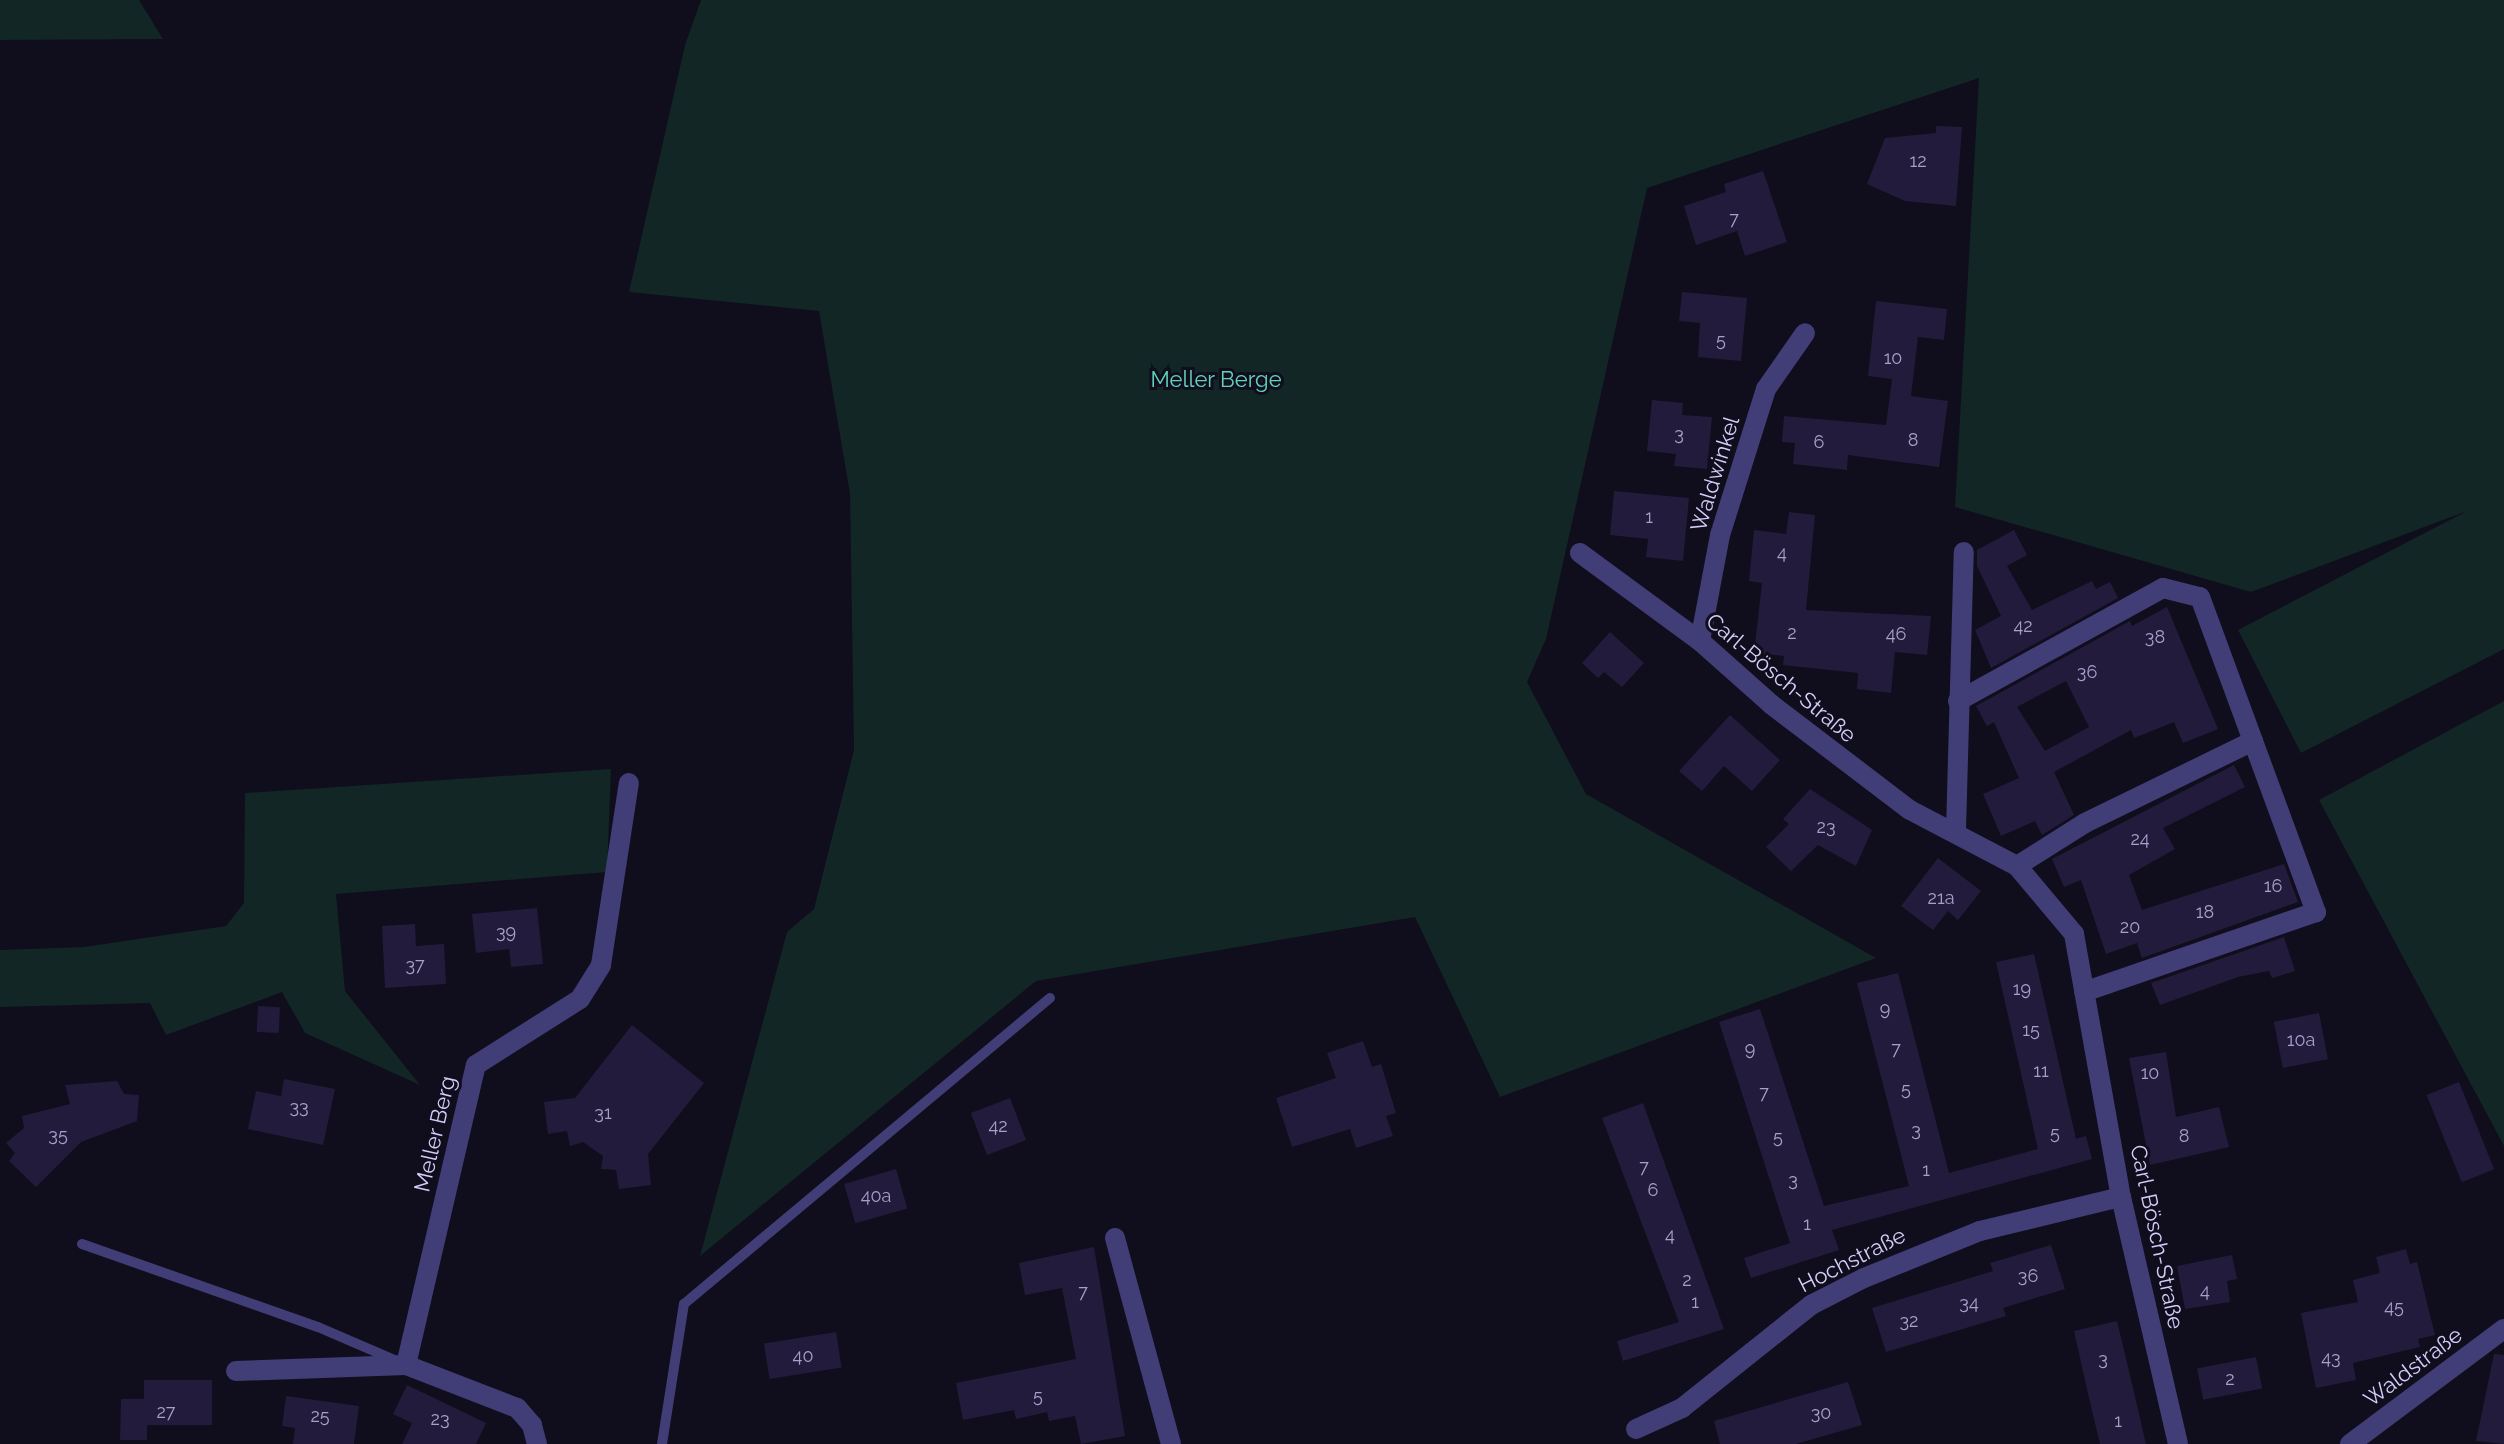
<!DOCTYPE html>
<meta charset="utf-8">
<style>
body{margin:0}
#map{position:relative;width:2504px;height:1444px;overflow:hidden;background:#100d1c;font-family:Raleway,sans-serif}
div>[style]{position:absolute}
.green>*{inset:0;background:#112625}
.building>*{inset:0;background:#231b3b;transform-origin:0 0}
.service>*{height:10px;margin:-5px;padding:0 5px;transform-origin:5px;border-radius:5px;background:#413d77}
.minor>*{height:20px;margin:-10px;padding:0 10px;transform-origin:10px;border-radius:10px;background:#413d77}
span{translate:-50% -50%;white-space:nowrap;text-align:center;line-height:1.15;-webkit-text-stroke:6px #100d1c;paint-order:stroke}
.number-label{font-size:18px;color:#a8a0ca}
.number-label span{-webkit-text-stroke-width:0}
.park-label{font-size:22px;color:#61d2ba}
.street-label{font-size:22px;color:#d4cdfa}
</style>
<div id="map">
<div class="green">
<i style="clip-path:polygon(0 0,139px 0,163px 39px,0 40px)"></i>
<i style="clip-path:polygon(701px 0,2504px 0,2504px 649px,2301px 753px,2238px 630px,2467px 511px,2251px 592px,1955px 507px,1979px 78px,1647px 188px,1546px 639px,1527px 682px,1586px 794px,1876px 958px,1500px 1097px,1415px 917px,1036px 981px,700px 1256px,787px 932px,814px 909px,854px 750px,850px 494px,819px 311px,629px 292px,685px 45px)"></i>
<i style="clip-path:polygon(2504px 701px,2504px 1146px,2319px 800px)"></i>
<i style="clip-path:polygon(611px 769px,607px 872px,336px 894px,345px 991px,420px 1085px,305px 1033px,282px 992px,166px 1035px,150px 1003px,0 1007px,0 950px,84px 947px,226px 926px,244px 903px,245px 793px)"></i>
</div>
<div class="building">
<i style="clip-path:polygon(1936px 126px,1962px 127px,1956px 206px,1905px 201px,1867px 184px,1885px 138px,1936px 133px)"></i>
<i style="clip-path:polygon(1763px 171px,1787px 242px,1745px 256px,1737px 231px,1696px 245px,1684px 206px,1726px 192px,1724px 184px)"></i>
<i style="clip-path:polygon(1682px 292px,1747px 298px,1741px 361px,1698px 357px,1700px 323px,1679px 321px)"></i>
<i style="clip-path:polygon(1876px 301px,1947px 309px,1944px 340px,1918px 337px,1911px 396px,1948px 401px,1939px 467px,1848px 455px,1847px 470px,1793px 464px,1795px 443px,1782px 442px,1784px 416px,1886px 425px,1892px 379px,1868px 376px)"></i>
<i style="clip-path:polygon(1652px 400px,1683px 403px,1682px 415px,1712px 417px,1707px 469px,1674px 466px,1676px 454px,1647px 451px)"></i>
<i style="clip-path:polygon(1614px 491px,1689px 498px,1683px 561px,1646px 557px,1648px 539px,1610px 535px)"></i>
<i style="clip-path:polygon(1789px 512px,1815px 515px,1806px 610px,1931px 616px,1927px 655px,1895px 652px,1891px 693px,1857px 689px,1858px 673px,1783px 665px,1784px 656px,1754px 653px,1762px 583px,1749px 581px,1754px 530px,1786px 534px)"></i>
<i style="clip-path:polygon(2014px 530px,2027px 555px,2007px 566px,2032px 610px,2092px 581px,2096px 589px,2110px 582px,2118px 598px,1991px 668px,1975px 630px,2001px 616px,1977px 566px,1977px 550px)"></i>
<i style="clip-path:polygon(evenodd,2167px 607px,2218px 729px,2183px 743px,2174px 722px,2134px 738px,2131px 730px,2054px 772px,2074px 815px,2042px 835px,2035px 821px,2001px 836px,1983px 794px,2019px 778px,1994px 722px,1987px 726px,1976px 706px,2130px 621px,2132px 626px,2167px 607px,2066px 681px,2089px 727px,2045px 751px,2017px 707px,2066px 681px)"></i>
<i style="clip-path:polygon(1610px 632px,1644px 663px,1622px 687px,1604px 672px,1598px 678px,1582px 663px)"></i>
<i style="clip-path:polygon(1730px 715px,1780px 760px,1752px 791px,1724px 766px,1702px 791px,1679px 771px)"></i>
<i style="clip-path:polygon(2234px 765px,2245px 787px,2163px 828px,2175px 849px,2129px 875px,2142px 910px,2284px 864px,2298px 902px,2142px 958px,2137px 943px,2106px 954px,2081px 880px,2064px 887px,2052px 859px)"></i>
<i style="clip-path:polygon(1810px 789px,1872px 830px,1856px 866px,1818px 845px,1791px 871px,1766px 847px,1789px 824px,1783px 819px)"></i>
<i style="clip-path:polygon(1938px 858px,1981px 891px,1958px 920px,1948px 911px,1933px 930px,1901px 906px)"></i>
<i style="clip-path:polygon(537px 908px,543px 964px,511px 967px,509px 949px,476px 953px,472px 914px)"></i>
<i style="clip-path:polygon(415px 924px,416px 946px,444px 944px,446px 984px,385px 988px,382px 926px)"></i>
<i style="clip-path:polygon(2284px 937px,2295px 971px,2272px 978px,2269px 971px,2238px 977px,2160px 1005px,2151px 983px)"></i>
<i style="clip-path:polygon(2034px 954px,2076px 1139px,2086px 1136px,2092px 1159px,1832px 1230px,1839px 1250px,1751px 1278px,1744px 1258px,1790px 1243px,1719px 1022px,1760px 1009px,1824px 1206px,1909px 1186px,1857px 983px,1898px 973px,1949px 1173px,2038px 1149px,1996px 962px)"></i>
<i style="left:258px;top:1006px;width:22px;height:26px;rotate:3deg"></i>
<i style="left:2319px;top:1013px;width:47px;height:46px;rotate:79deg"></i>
<i style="clip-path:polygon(632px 1025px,704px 1083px,648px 1154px,651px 1185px,619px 1189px,616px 1170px,601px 1169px,603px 1156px,583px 1142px,570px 1146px,567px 1131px,548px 1134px,544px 1102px,575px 1098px)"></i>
<i style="clip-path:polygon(1363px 1041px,1372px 1067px,1381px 1064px,1396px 1113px,1386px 1116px,1393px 1136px,1356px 1148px,1350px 1129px,1292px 1147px,1276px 1098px,1336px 1078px,1327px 1053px)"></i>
<i style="clip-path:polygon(2166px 1052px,2176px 1117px,2219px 1107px,2229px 1147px,2150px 1165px,2129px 1058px)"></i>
<i style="clip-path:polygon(284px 1079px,335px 1089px,323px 1145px,248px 1129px,256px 1091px,281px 1096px)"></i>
<i style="clip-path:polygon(117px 1081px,124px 1094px,139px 1095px,137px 1121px,81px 1142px,36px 1187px,9px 1161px,15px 1153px,6px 1143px,24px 1128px,22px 1116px,70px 1104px,65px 1085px)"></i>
<i style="left:2459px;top:1082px;width:94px;height:35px;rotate:68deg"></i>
<i style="left:1010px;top:1098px;width:45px;height:42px;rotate:69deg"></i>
<i style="clip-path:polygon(1643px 1103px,1724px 1329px,1623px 1361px,1617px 1341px,1679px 1322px,1602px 1118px)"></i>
<i style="left:896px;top:1169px;width:41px;height:54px;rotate:74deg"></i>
<i style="clip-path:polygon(2051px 1245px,2065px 1289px,2003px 1308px,2006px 1316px,1886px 1352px,1872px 1308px,1993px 1271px,1990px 1263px)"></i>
<i style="clip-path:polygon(1094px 1247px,1125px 1436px,1081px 1444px,1075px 1416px,1049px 1421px,1047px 1412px,1016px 1419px,1014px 1410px,963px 1420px,956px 1383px,1076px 1359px,1062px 1288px,1025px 1295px,1019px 1263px)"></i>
<i style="clip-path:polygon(2406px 1249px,2410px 1264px,2417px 1262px,2435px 1335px,2418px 1339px,2420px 1347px,2353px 1363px,2356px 1380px,2316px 1388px,2301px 1313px,2358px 1302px,2353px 1280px,2380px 1273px,2376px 1257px)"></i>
<i style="clip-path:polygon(2232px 1255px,2237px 1279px,2227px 1281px,2230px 1302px,2185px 1309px,2177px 1266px)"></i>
<i style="clip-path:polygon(2117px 1321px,2133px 1388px,2146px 1444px,2100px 1444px,2089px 1398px,2074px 1331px)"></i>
<i style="left:836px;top:1332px;width:36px;height:73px;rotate:81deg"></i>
<i style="clip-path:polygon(2494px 1354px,2504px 1355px,2504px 1444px,2476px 1441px)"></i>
<i style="left:2256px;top:1357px;width:32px;height:60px;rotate:79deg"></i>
<i style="clip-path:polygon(144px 1380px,212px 1380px,212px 1425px,147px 1425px,147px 1440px,120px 1440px,121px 1399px,144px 1399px)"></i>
<i style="clip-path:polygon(1848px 1382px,1862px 1425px,1796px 1444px,1720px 1444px,1714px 1421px)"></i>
<i style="clip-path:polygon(407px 1385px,486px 1423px,476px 1444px,402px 1444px,412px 1423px,393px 1414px)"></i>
<i style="clip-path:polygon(286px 1396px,359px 1406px,354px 1444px,293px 1444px,295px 1428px,282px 1426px)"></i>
</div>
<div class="service">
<i style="left:82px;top:1244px;width:250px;rotate:19.4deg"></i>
<i style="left:318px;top:1327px;width:86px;rotate:23.3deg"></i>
<i style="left:662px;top:1444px;width:142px;rotate:-81.1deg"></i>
<i style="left:684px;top:1304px;width:477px;rotate:-39.9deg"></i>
</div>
<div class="minor">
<i style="left:1580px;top:553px;width:149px;rotate:36.3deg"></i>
<i style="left:1700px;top:641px;width:96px;rotate:41.6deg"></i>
<i style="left:1772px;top:705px;width:173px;rotate:37.3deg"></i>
<i style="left:1910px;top:810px;width:121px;rotate:27.6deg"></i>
<i style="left:2017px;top:866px;width:89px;rotate:50deg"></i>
<i style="left:2074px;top:934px;width:267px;rotate:79.9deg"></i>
<i style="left:2121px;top:1197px;width:253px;rotate:77deg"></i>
<i style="left:1700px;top:641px;width:108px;rotate:-79.3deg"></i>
<i style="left:1720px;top:535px;width:153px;rotate:-72.5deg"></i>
<i style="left:1766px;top:389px;width:68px;rotate:-55.1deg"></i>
<i style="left:1958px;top:701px;width:234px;rotate:-28.9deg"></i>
<i style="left:2163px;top:588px;width:38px;rotate:14deg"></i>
<i style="left:2200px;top:597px;width:336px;rotate:69.8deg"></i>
<i style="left:2316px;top:912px;width:245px;rotate:161deg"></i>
<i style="left:1956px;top:830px;width:278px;rotate:-88.4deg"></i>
<i style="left:2017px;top:866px;width:80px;rotate:-32.3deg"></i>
<i style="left:2085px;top:823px;width:187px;rotate:-26deg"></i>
<i style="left:1115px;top:1238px;width:213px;rotate:74.8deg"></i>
<i style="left:236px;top:1371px;width:170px;rotate:-2deg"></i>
<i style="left:1636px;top:1429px;width:51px;rotate:-24.5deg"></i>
<i style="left:1682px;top:1408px;width:165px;rotate:-38.6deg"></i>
<i style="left:1811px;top:1305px;width:59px;rotate:-27deg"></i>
<i style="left:1864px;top:1278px;width:125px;rotate:-22.1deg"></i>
<i style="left:1980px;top:1231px;width:145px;rotate:-13.6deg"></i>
<i style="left:537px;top:1444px;width:20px;rotate:-105deg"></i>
<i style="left:532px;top:1425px;width:23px;rotate:-131deg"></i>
<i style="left:517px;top:1408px;width:119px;rotate:-158.8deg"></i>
<i style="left:406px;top:1365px;width:308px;rotate:-76.9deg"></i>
<i style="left:476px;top:1065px;width:123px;rotate:-32.4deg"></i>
<i style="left:580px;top:999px;width:40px;rotate:-58deg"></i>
<i style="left:601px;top:965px;width:184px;rotate:-81.3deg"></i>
<i style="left:2350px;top:1444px;width:192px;rotate:-36.8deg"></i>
</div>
<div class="number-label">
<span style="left:1918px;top:161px">12</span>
<span style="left:1734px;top:219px">7</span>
<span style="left:1721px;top:340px">5</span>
<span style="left:1893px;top:358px">10</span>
<span style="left:1679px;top:434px">3</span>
<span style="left:1913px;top:440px">8</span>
<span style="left:1819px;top:442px">6</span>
<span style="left:1649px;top:517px">1</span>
<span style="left:1782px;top:553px">4</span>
<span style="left:2023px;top:626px">42</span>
<span style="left:1792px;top:633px">2</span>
<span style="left:1896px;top:634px">46</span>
<span style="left:2155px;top:637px">38</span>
<span style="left:2087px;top:672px">36</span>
<span style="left:1826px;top:827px">23</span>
<span style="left:2140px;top:839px">24</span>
<span style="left:2273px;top:886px">16</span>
<span style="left:1941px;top:898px">21a</span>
<span style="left:2205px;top:912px">18</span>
<span style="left:2130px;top:927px">20</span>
<span style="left:506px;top:932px">39</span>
<span style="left:415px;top:965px">37</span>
<span style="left:2022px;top:989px">19</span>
<span style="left:1885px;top:1009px">9</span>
<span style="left:2031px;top:1030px">15</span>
<span style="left:2301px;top:1040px">10a</span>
<span style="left:1750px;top:1049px">9</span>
<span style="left:1896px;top:1049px">7</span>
<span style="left:2041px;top:1071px">11</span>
<span style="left:2150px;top:1073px">10</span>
<span style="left:1906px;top:1089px">5</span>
<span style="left:1764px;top:1093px">7</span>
<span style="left:299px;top:1107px">33</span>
<span style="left:603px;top:1113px">31</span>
<span style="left:998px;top:1126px">42</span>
<span style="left:1916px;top:1130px">3</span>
<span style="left:2055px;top:1133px">5</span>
<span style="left:58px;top:1135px">35</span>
<span style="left:2184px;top:1136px">8</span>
<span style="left:1778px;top:1137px">5</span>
<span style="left:1644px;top:1167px">7</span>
<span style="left:1926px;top:1170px">1</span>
<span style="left:1793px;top:1180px">3</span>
<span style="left:1653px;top:1190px">6</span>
<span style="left:876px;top:1196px">40a</span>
<span style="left:1807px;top:1224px">1</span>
<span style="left:1670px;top:1235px">4</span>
<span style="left:2028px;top:1276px">36</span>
<span style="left:1687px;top:1280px">2</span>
<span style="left:2205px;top:1291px">4</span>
<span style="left:1083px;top:1292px">7</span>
<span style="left:1695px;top:1302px">1</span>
<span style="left:1969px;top:1303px">34</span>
<span style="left:2394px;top:1307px">45</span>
<span style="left:1909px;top:1321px">32</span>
<span style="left:803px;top:1356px">40</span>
<span style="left:2331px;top:1358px">43</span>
<span style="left:2103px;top:1359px">3</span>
<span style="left:2230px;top:1379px">2</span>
<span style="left:1038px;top:1396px">5</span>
<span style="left:166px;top:1412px">27</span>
<span style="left:1821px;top:1413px">30</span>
<span style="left:320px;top:1416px">25</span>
<span style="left:440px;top:1419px">23</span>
<span style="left:2118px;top:1421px">1</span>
</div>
<div class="park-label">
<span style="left:1216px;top:380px">Meller Berge</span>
</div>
<div class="street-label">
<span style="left:1715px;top:474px;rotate:-73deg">Waldwinkel</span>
<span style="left:1781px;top:678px;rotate:40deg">Carl-Bösch-Straße</span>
<span style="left:435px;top:1134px;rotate:-77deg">Meller Berg</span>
<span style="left:2157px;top:1237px;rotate:78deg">Carl-Bösch-Straße</span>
<span style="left:1852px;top:1260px;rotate:-27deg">Hochstraße</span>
<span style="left:2413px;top:1367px;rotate:-37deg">Waldstraße</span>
</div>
</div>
